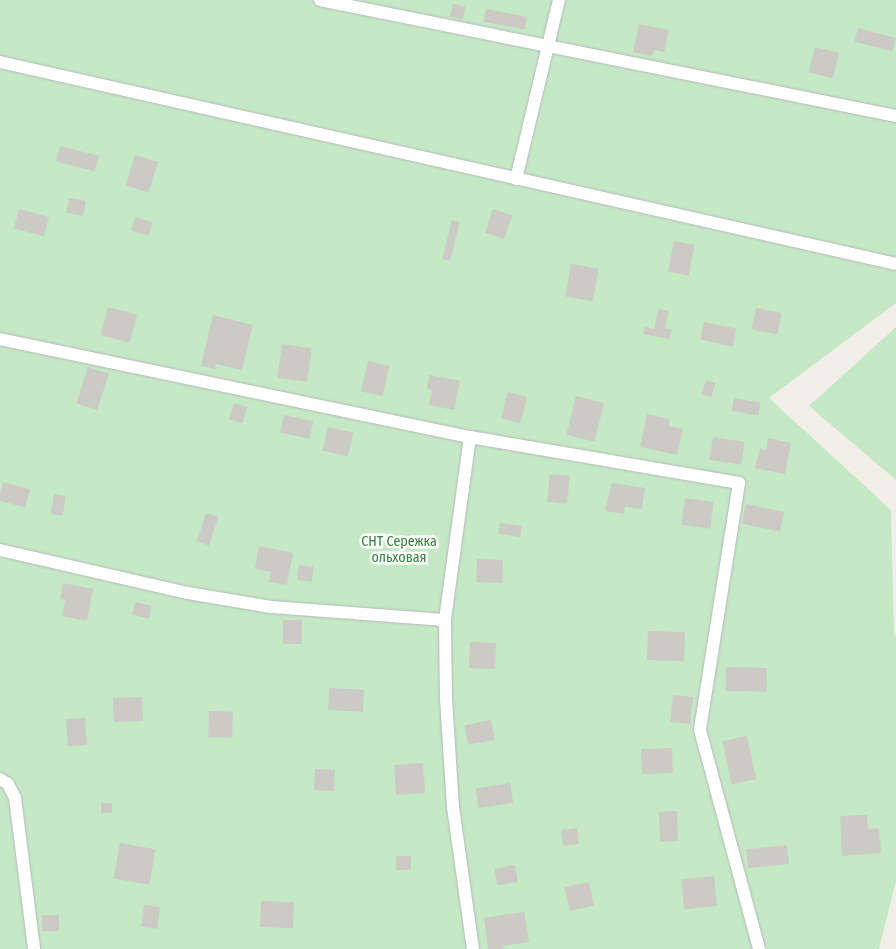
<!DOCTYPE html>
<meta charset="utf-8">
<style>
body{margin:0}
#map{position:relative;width:896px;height:949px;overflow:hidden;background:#f1efe8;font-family:"Fira Sans Condensed",sans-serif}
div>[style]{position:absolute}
.green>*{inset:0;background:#c5e8c5}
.building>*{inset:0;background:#cccac5;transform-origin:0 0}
.roads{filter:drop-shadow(0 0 1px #b5b8bc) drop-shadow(0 0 1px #b5b8bc)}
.service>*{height:12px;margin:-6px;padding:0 6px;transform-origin:6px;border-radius:6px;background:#fff}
span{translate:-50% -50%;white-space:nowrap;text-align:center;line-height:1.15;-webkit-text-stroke:5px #fff;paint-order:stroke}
.park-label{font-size:14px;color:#348238}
</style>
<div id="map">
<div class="green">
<i style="clip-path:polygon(0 0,896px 0,896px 303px,769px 398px,891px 510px,894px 637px,896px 631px,896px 881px,879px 949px,0 949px)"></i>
<i style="clip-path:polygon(896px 327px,896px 480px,809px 406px)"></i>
</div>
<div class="building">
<i style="left:453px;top:4px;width:13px;height:13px;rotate:13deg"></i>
<i style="left:486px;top:9px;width:42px;height:13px;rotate:11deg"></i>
<i style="clip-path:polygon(639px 24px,669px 30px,664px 52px,654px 50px,652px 56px,633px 52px)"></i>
<i style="left:858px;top:28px;width:39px;height:14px;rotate:15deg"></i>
<i style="left:815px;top:47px;width:25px;height:26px;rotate:14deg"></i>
<i style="left:60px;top:146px;width:40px;height:16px;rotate:14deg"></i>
<i style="left:135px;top:155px;width:24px;height:32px;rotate:17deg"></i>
<i style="left:69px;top:198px;width:17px;height:15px;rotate:10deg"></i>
<i style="left:19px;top:209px;width:31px;height:20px;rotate:15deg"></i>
<i style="left:493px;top:209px;width:20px;height:25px;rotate:18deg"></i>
<i style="left:135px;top:217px;width:18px;height:14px;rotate:16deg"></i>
<i style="left:452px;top:220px;width:8px;height:40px;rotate:14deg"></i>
<i style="left:674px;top:241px;width:21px;height:31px;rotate:11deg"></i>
<i style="left:571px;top:264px;width:28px;height:33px;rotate:10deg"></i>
<i style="left:108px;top:307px;width:30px;height:29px;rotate:15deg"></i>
<i style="left:756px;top:308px;width:26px;height:22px;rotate:11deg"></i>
<i style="clip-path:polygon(658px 309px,669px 311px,665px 328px,672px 329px,670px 339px,643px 334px,645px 327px,654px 329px)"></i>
<i style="clip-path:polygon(213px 315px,253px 325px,242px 370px,216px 364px,215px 369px,201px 366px)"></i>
<i style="left:704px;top:322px;width:33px;height:18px;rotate:12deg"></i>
<i style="left:282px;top:344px;width:30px;height:34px;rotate:8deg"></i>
<i style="left:368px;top:361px;width:22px;height:31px;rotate:13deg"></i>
<i style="left:88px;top:367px;width:22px;height:38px;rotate:18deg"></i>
<i style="clip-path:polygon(429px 375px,460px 381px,454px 410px,429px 405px,432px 390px,427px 389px)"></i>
<i style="left:706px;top:380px;width:10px;height:15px;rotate:17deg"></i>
<i style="left:508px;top:392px;width:20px;height:27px;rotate:15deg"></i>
<i style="left:576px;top:396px;width:29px;height:40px;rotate:14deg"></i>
<i style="left:734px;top:398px;width:27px;height:13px;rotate:10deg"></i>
<i style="left:234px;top:403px;width:14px;height:17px;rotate:17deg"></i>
<i style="clip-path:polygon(647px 414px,670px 419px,669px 426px,683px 429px,677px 455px,640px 447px)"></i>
<i style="left:284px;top:415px;width:30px;height:18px;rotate:12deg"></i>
<i style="left:328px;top:427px;width:26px;height:24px;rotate:13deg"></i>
<i style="left:713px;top:437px;width:32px;height:23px;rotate:9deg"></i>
<i style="clip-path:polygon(768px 438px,791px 443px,785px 474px,755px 468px,760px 448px,766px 450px)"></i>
<i style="left:550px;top:474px;width:20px;height:28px;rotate:6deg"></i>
<i style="left:3px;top:482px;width:28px;height:19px;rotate:15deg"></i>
<i style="clip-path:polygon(612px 483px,645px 488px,642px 509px,625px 507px,624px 514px,605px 511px)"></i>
<i style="left:54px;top:494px;width:12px;height:20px;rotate:9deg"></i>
<i style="left:685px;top:498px;width:29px;height:27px;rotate:8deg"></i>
<i style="left:746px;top:504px;width:39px;height:20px;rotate:12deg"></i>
<i style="left:206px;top:513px;width:13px;height:30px;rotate:18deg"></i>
<i style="left:500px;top:523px;width:22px;height:11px;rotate:8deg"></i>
<i style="clip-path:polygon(259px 546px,293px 553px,287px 585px,269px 582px,271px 572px,255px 569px)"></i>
<i style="left:477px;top:559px;width:26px;height:23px;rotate:2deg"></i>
<i style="left:299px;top:565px;width:15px;height:15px;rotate:8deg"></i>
<i style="clip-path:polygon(63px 583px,93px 589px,87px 621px,62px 616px,65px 600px,60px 599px)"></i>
<i style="left:135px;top:602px;width:17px;height:13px;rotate:13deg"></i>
<i style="left:283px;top:620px;width:19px;height:24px"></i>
<i style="left:648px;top:631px;width:37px;height:29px;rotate:2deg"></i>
<i style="left:470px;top:642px;width:26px;height:26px;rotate:2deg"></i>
<i style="left:726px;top:667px;width:41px;height:24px;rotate:1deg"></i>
<i style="left:329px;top:688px;width:35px;height:22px;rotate:3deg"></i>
<i style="left:673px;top:695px;width:20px;height:27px;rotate:6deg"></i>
<i style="left:142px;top:697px;width:24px;height:29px;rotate:88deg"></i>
<i style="left:209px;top:711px;width:24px;height:26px;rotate:2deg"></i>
<i style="left:85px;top:718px;width:27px;height:19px;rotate:86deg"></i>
<i style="left:491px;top:720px;width:20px;height:27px;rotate:79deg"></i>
<i style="left:747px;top:736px;width:44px;height:25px;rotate:78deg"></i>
<i style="left:672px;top:748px;width:25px;height:31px;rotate:88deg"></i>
<i style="left:423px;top:763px;width:30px;height:29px;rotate:86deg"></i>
<i style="left:315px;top:769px;width:20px;height:21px;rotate:3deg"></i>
<i style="left:510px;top:783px;width:20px;height:35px;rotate:81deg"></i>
<i style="left:101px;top:803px;width:11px;height:10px"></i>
<i style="left:677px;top:811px;width:30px;height:18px;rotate:88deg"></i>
<i style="clip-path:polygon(867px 815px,868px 829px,879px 828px,881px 853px,842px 856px,840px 816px)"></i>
<i style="left:577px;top:828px;width:16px;height:16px;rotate:83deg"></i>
<i style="left:120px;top:843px;width:36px;height:36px;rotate:10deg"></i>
<i style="left:787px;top:845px;width:19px;height:41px;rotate:84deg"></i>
<i style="left:396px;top:856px;width:15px;height:14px"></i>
<i style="left:515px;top:865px;width:17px;height:21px;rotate:80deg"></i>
<i style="left:714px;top:876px;width:30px;height:33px;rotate:84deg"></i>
<i style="left:589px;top:882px;width:24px;height:25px;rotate:78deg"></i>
<i style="left:261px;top:901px;width:33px;height:26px;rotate:2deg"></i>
<i style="left:144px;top:905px;width:16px;height:22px;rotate:7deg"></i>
<i style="clip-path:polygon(524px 912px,529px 942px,503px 946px,504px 949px,488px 949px,484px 918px)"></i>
<i style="left:42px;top:915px;width:17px;height:16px"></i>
</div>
<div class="roads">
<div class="service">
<i style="left:320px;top:0;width:588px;rotate:11.39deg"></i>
<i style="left:0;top:62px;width:918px;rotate:12.7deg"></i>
<i style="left:516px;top:179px;width:184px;rotate:-76.5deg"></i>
<i style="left:0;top:339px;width:480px;rotate:11.8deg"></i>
<i style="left:470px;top:437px;width:273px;rotate:9.7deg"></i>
<i style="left:739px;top:483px;width:250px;rotate:99deg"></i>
<i style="left:700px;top:730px;width:227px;rotate:74.9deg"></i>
<i style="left:470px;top:437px;width:185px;rotate:97.8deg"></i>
<i style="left:445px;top:620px;width:79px;rotate:89.3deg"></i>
<i style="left:446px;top:699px;width:108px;rotate:86.3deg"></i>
<i style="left:453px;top:807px;width:143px;rotate:82deg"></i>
<i style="left:0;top:550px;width:193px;rotate:12.9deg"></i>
<i style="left:188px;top:593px;width:84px;rotate:9.6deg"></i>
<i style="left:271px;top:607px;width:174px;rotate:4.3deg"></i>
<i style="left:0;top:779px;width:9px;rotate:32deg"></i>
<i style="left:8px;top:784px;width:16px;rotate:63deg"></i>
<i style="left:15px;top:798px;width:152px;rotate:82.8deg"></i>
</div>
</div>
<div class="park-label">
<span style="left:399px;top:550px">СНТ Сережка<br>ольховая</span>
</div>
</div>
